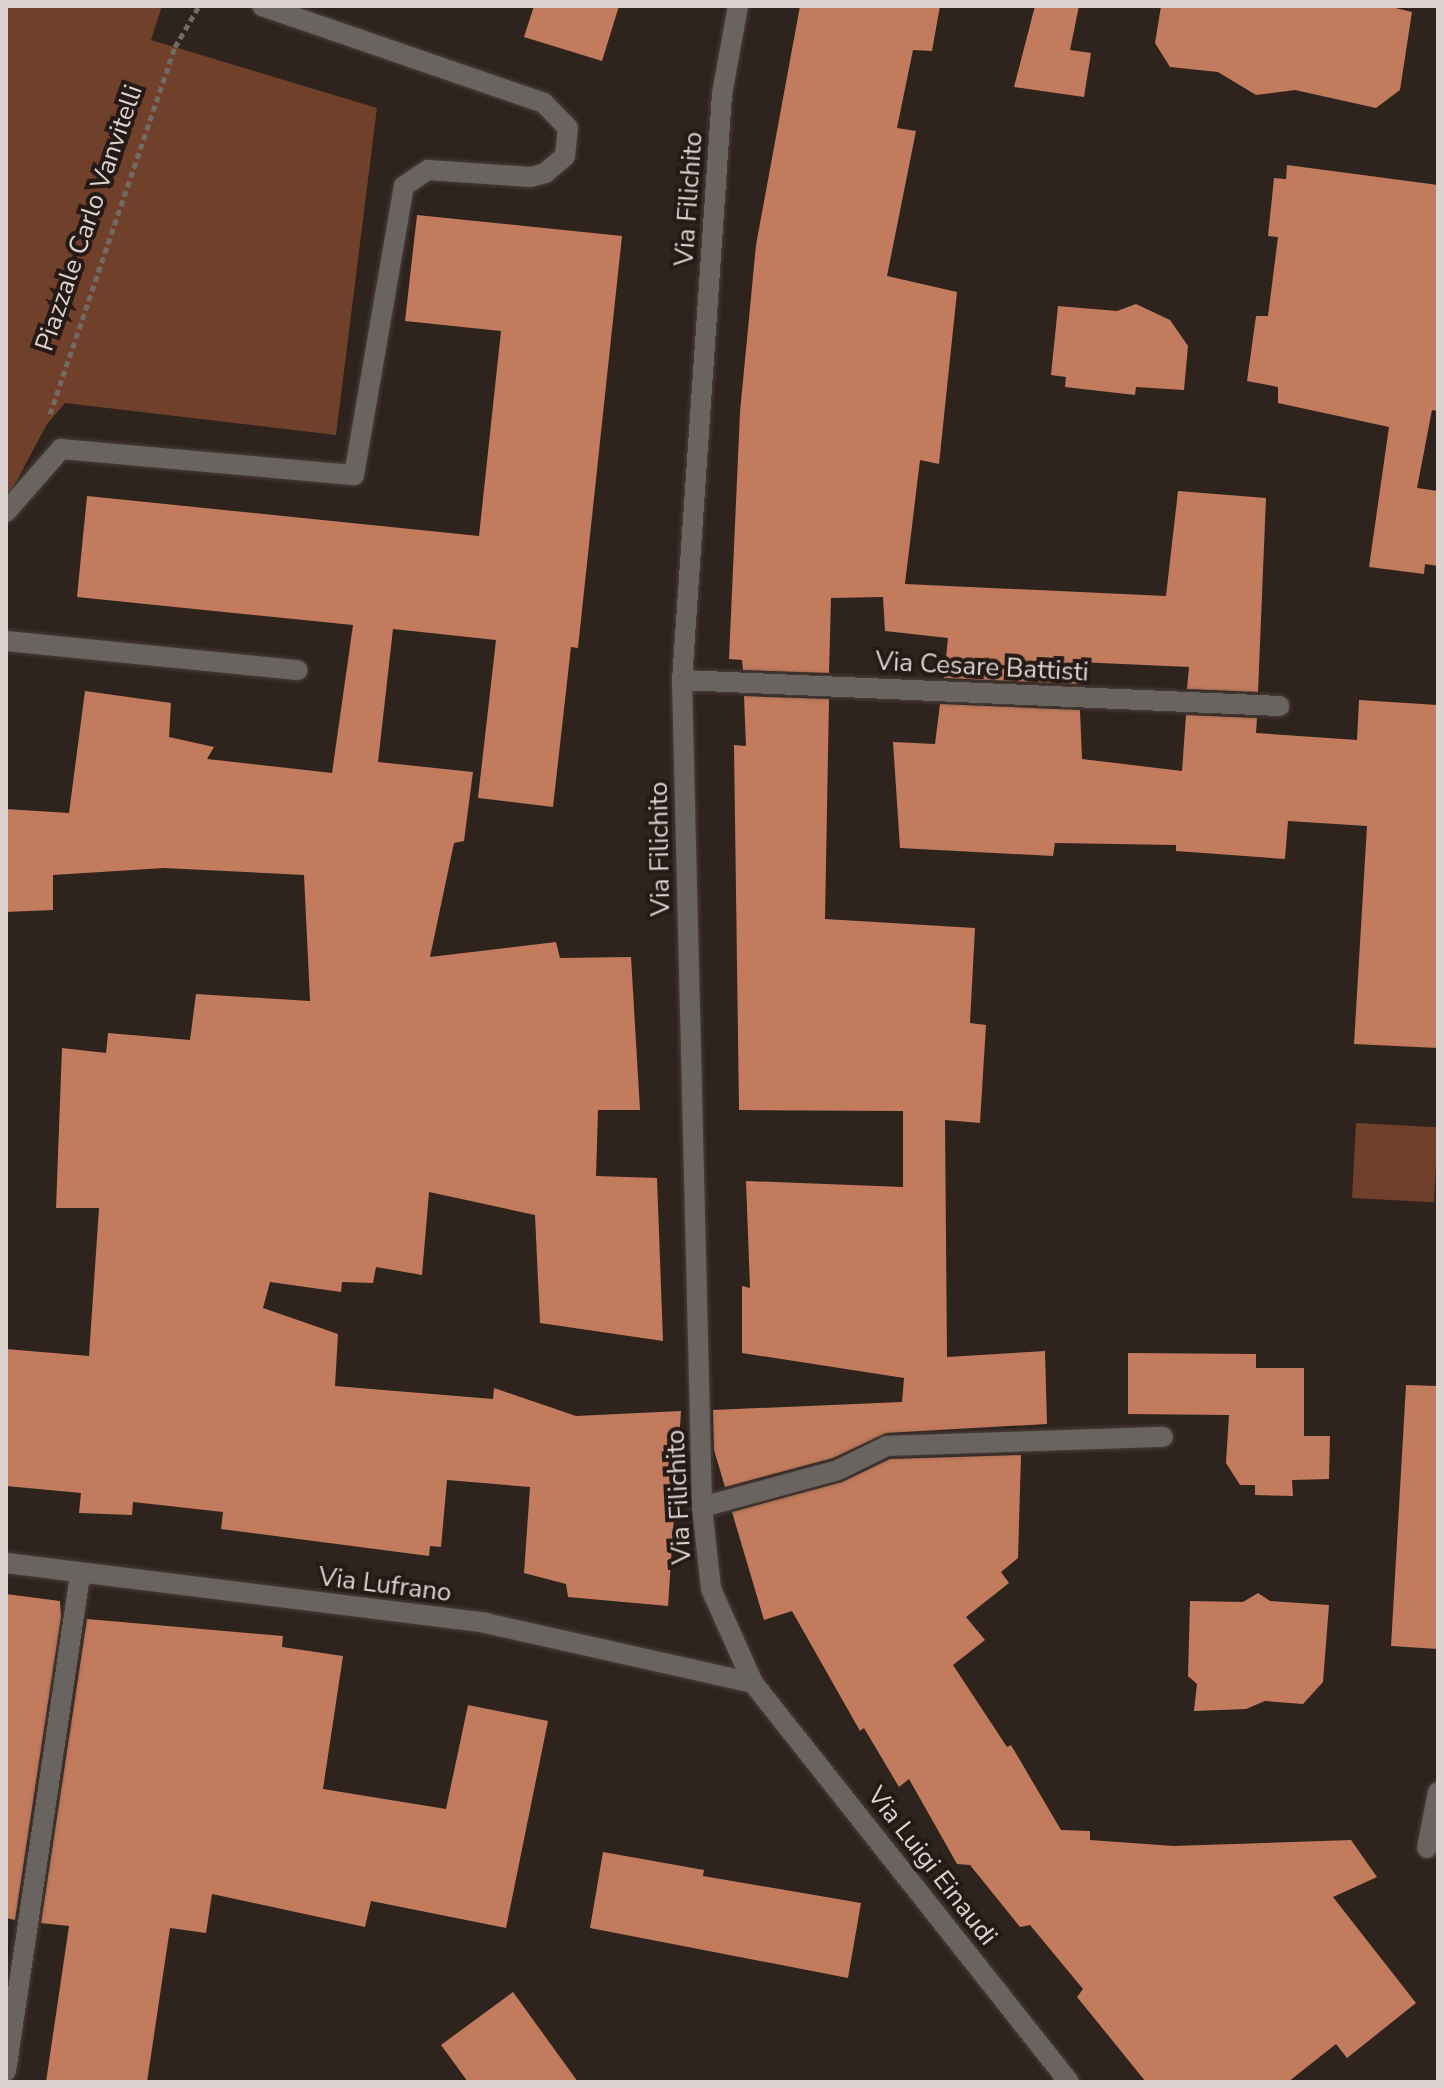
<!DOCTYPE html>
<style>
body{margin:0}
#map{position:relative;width:1444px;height:2088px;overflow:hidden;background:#2f231e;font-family:"Nunito Sans",sans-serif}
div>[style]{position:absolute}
.green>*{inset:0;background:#71402a;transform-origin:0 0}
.building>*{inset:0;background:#c27b5c}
.path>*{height:5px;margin-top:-2.5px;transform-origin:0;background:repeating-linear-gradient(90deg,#746a65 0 6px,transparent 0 10px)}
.roads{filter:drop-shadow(0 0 2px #4b3f3a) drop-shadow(0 0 2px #4b3f3a)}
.minor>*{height:20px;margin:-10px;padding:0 10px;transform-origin:10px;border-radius:10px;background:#6a6461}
span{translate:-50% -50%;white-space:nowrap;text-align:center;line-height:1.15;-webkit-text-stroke:8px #251a15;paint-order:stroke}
.street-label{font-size:26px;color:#dcd3d0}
.frame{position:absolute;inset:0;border:8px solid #dcd3d0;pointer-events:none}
</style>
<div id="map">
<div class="green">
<i style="clip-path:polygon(6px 6px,162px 6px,151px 40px,377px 108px,336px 435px,65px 403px,47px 424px,6px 501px)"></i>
<i style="left:1356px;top:1123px;width:82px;height:75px;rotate:3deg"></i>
</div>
<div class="building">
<i style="clip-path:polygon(534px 6px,619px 6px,602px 61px,524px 37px)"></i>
<i style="clip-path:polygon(800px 6px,940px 6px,932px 51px,913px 50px,897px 128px,916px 131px,887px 276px,957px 292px,939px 464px,920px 460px,905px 584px,1166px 596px,1178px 491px,1266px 498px,1258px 692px,1187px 689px,1189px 667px,1078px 662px,1079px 684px,944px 678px,948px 638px,885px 631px,883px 597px,831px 598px,829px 673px,743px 670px,742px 660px,729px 659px,740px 412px,756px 245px)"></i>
<i style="clip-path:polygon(1035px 6px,1079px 6px,1070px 50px,1091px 53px,1084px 97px,1014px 87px)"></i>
<i style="clip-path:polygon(1161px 6px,1387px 6px,1412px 12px,1400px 90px,1376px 108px,1295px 90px,1256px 95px,1218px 72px,1170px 67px,1155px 43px)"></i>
<i style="clip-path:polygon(1287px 165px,1438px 185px,1438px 411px,1432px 410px,1417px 488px,1438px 491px,1438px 566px,1425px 564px,1424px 574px,1369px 567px,1389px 427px,1278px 403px,1278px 387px,1247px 381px,1256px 316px,1268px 316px,1278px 237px,1268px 236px,1274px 178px,1286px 179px)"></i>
<i style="clip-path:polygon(417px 215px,622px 236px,578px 648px,571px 647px,553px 807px,478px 798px,496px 640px,393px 629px,378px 762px,473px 772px,464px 841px,454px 843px,430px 957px,556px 942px,560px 958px,631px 957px,640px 1110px,598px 1110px,596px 1176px,657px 1178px,663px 1341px,540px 1323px,535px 1215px,429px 1192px,422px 1275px,376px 1267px,373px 1283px,342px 1282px,341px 1292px,270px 1282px,263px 1308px,338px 1334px,335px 1386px,493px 1399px,494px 1388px,576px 1416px,681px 1411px,668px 1606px,568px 1597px,566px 1584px,524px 1573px,530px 1487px,447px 1480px,441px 1547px,430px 1546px,429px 1556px,221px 1529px,223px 1512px,133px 1502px,132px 1515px,79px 1513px,81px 1493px,6px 1486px,6px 1349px,89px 1356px,99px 1208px,56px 1208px,62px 1048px,106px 1053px,108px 1033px,190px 1040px,196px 994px,310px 1001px,304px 875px,164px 868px,53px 875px,53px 910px,6px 912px,6px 809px,69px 813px,85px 691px,171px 703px,169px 737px,214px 747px,207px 759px,332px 773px,353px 625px,77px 597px,87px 496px,479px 536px,501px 331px,405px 321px)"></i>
<i style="clip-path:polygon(1136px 304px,1170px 320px,1188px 346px,1184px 390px,1136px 387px,1135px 395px,1065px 387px,1066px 377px,1051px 375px,1058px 306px,1117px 311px)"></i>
<i style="clip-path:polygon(744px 696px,829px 699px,825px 919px,975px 928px,970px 1023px,986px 1025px,980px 1123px,945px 1120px,947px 1357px,1045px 1351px,1047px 1424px,886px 1433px,833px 1458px,725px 1487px,714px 1450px,713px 1410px,902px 1402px,904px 1378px,742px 1353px,742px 1286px,750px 1288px,746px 1181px,903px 1187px,903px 1111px,739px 1110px,734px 745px,746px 746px)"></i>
<i style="clip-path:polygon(1359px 700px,1438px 705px,1438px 1048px,1354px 1044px,1367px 826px,1288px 821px,1285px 859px,1176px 851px,1176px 845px,1055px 843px,1053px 856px,900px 848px,893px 742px,935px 744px,940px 704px,1080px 710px,1082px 759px,1182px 771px,1186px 715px,1257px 718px,1256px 733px,1357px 740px)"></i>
<i style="clip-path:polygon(1128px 1353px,1256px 1354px,1256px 1368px,1304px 1368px,1304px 1436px,1330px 1436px,1329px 1479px,1292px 1480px,1293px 1496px,1255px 1495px,1255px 1485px,1240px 1485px,1226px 1463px,1229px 1415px,1128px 1414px)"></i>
<i style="clip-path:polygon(1406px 1385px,1438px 1386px,1438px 1649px,1391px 1646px)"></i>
<i style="clip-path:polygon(1021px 1455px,1018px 1558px,1001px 1572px,1009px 1583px,966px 1617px,985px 1640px,953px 1665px,1007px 1747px,1011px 1745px,1061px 1830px,1090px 1831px,1090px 1840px,1173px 1846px,1351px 1840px,1377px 1877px,1333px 1897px,1416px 2003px,1347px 2058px,1336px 2044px,1288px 2082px,1146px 2082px,1077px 1997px,1083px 1989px,1030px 1925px,1020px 1927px,970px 1865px,957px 1864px,909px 1779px,899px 1787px,864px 1728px,860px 1731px,792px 1611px,764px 1620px,732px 1512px,842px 1482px,890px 1459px)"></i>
<i style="clip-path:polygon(1258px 1593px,1270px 1601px,1329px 1605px,1323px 1682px,1303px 1704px,1265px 1701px,1246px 1709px,1194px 1711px,1197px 1684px,1188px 1676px,1190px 1601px,1243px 1602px)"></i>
<i style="clip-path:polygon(6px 1594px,60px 1601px,61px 1617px,15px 1920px,6px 1918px)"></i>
<i style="clip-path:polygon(87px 1619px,283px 1636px,282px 1647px,343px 1656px,323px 1789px,446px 1809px,468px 1705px,548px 1721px,506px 1928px,371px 1901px,365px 1927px,212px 1894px,206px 1933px,170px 1928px,147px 2082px,46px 2082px,69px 1926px,41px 1923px)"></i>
<i style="clip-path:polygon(603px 1852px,704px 1870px,703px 1876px,861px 1903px,848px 1978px,590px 1928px)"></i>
<i style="clip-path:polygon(513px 1992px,578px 2082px,468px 2082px,441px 2045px)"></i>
</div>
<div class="path">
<i style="left:50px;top:414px;width:388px;rotate:-71.2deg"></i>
<i style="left:175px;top:47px;width:48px;rotate:-59.7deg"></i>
</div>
<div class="roads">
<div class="minor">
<i style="left:738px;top:6px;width:89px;rotate:100.3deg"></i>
<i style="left:722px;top:94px;width:587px;rotate:93.9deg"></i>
<i style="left:682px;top:680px;width:827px;rotate:88.61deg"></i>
<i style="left:702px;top:1507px;width:82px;rotate:83.7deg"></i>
<i style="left:711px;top:1589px;width:103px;rotate:65.9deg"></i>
<i style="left:753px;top:1683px;width:509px;rotate:51.62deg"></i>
<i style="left:6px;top:512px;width:84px;rotate:-48.9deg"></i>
<i style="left:61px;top:449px;width:294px;rotate:5.1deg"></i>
<i style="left:354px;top:475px;width:293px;rotate:-80.2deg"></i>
<i style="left:404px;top:186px;width:29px;rotate:-34deg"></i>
<i style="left:428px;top:170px;width:103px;rotate:3.9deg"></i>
<i style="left:531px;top:177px;width:15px;rotate:-16deg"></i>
<i style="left:545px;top:173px;width:26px;rotate:-40deg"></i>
<i style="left:565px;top:156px;width:28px;rotate:-84deg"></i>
<i style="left:568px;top:128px;width:35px;rotate:-134deg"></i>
<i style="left:544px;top:103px;width:298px;rotate:-161deg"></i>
<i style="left:6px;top:641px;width:293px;rotate:5.7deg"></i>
<i style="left:682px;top:680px;width:598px;rotate:2.49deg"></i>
<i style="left:702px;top:1507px;width:141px;rotate:-15.2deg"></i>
<i style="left:838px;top:1470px;width:55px;rotate:-26.1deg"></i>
<i style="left:887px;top:1446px;width:276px;rotate:-1.9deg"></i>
<i style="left:6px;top:1563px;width:483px;rotate:7.1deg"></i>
<i style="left:485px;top:1623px;width:275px;rotate:12.6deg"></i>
<i style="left:1427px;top:1848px;width:57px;rotate:-78.9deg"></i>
<i style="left:6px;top:2071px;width:501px;rotate:-81.51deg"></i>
</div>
</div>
<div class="street-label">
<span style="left:689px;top:199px;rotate:-86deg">Via Filichito</span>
<span style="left:89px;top:218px;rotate:-71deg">Piazzale Carlo Vanvitelli</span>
<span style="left:982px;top:667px;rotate:3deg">Via Cesare Battisti</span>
<span style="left:660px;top:849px;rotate:-91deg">Via Filichito</span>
<span style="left:679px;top:1497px;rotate:-93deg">Via Filichito</span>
<span style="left:385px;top:1585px;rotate:7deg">Via Lufrano</span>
<span style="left:932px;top:1866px;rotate:52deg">Via Luigi Einaudi</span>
</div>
<div class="frame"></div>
</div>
